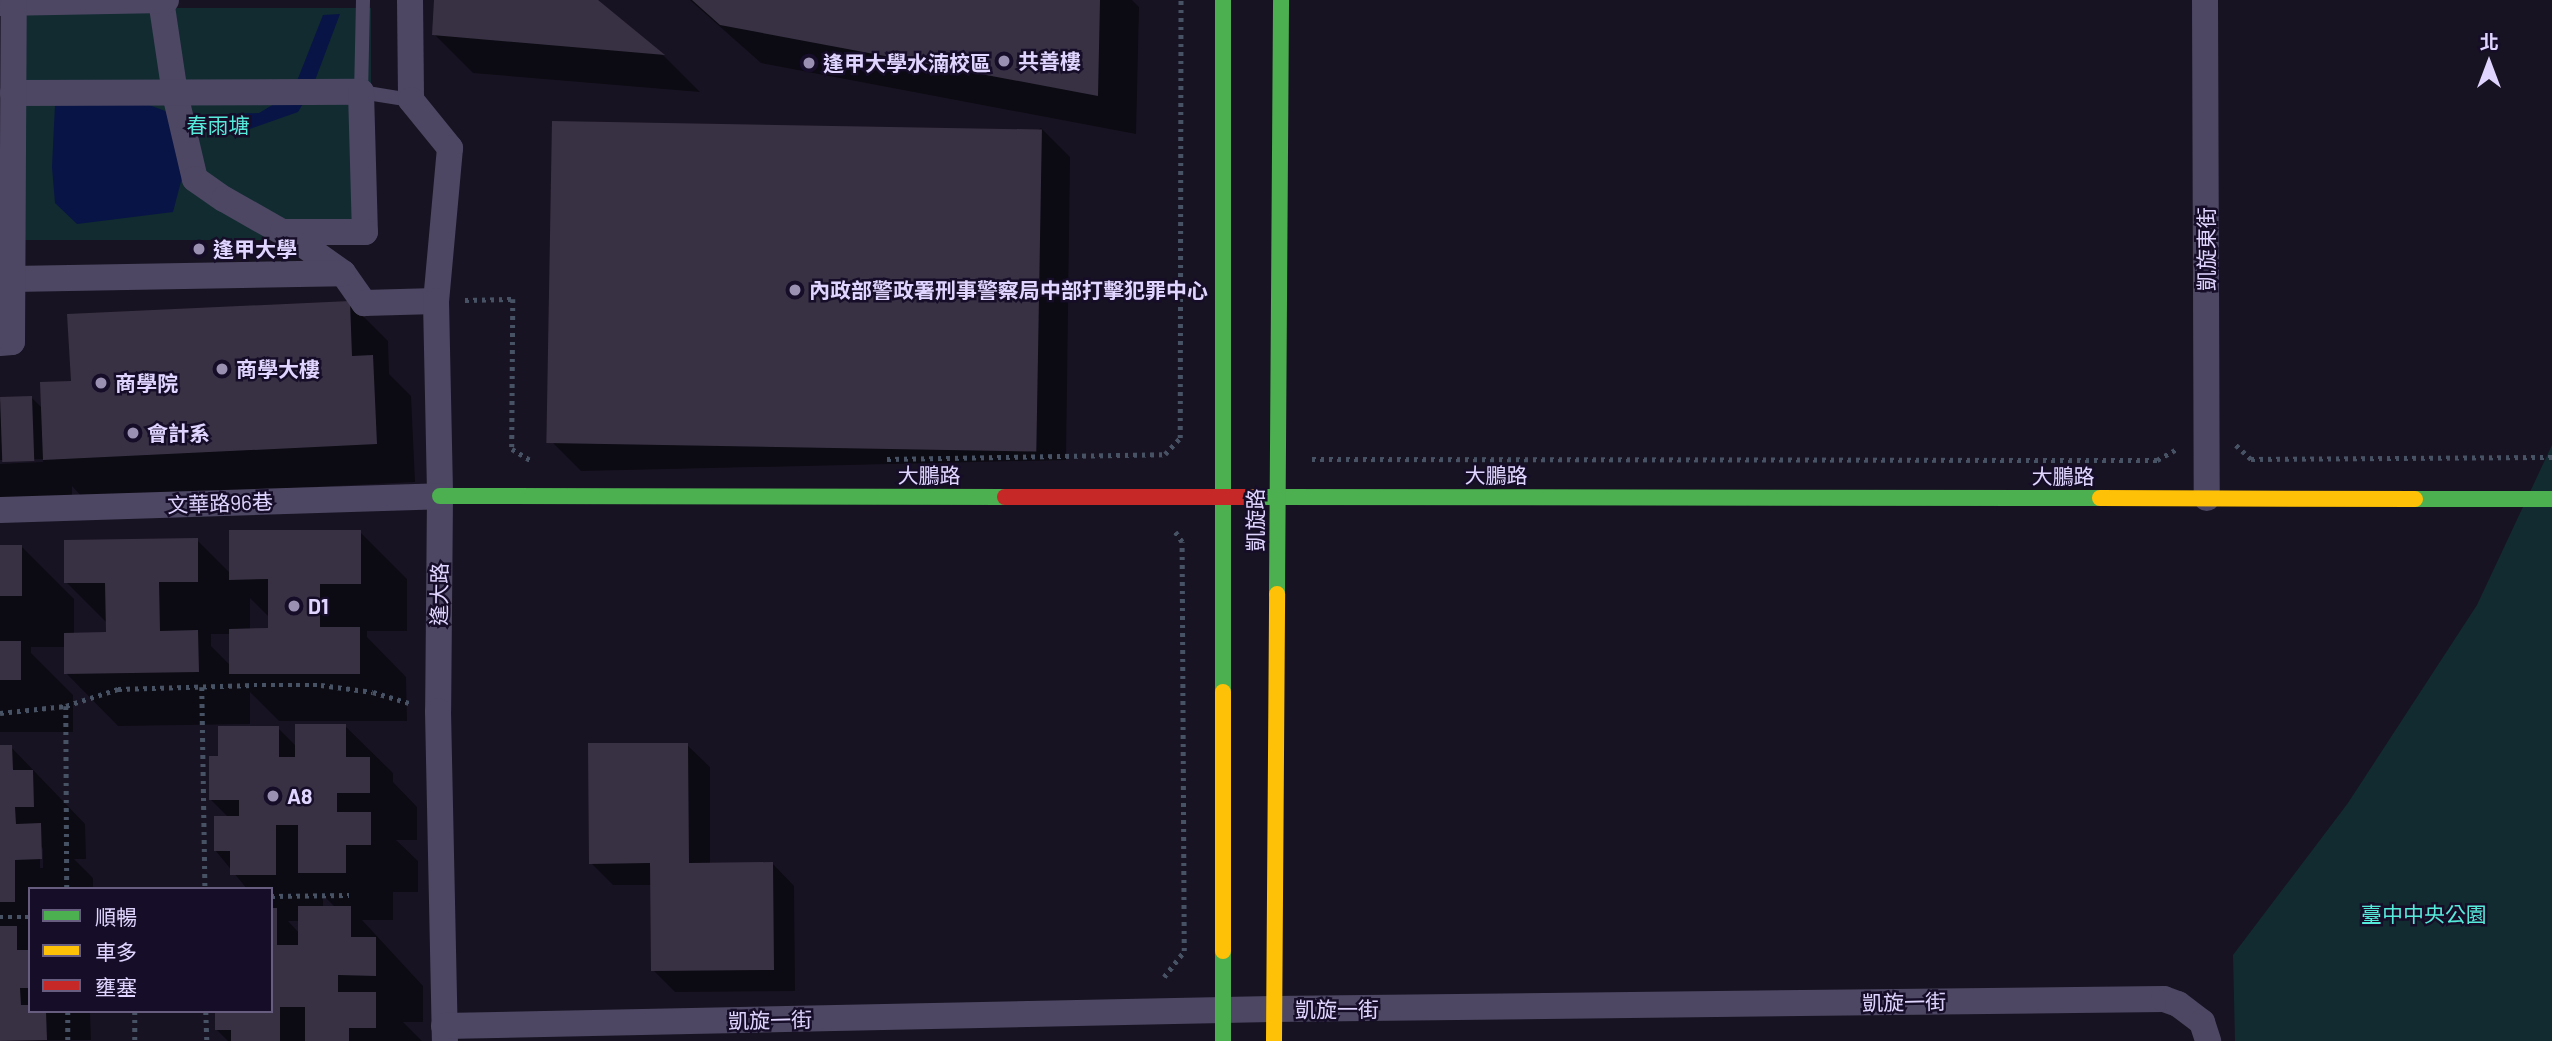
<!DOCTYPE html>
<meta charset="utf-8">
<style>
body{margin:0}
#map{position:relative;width:2552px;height:1041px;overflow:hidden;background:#181322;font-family:Barlow,"Noto Sans TC",sans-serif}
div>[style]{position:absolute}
.green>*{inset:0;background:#112b31;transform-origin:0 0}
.water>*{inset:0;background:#081445}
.shadow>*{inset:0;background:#0007}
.building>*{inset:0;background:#383144;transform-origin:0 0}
.path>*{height:4.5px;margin-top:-2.25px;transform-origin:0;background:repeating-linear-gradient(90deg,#475365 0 3.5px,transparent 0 8.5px)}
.lane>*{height:14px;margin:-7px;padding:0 7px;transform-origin:7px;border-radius:7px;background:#4d4763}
.street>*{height:26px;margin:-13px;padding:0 13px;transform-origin:13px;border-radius:13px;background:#4d4763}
.fast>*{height:16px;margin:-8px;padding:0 8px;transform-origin:8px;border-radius:8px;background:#4caf50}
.slow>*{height:16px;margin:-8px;padding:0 8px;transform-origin:8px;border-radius:8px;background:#ffc107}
.jam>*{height:16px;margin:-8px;padding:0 8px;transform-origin:8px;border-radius:8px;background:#c62828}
.dots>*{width:19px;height:19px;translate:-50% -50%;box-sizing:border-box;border:4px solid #160d28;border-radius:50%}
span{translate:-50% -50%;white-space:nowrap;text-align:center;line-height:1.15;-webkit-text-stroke:5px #160d28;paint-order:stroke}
.poi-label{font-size:21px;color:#e0d5ff;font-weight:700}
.left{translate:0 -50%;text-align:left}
.park-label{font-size:21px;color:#56eadb}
.street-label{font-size:21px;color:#e0d5ff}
.legend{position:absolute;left:28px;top:887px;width:245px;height:126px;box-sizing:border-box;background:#160d28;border:2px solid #675d7e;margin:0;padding:9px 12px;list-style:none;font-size:21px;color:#e0d5ff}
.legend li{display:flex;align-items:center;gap:14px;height:35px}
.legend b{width:35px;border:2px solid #675d7e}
.north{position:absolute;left:2454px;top:28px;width:70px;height:70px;-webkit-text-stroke:5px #160d28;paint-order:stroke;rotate:0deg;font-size:19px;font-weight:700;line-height:28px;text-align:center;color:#e0d5ff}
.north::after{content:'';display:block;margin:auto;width:24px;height:32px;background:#e0d5ff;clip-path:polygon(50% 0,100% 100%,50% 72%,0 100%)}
</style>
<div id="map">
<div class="green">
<i style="left:371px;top:8px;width:232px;height:353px;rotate:90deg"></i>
<i style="clip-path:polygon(2552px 445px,2552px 1041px,2235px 1041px,2233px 955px,2348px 803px,2477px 605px)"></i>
</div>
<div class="water">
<i style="clip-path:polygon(340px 14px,311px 91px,298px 112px,244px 131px,175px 129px,183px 174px,173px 212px,77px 224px,55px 203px,52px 167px,55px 105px,149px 105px,168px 112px,202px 115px,259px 113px,286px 97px,297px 81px,323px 15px)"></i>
</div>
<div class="shadow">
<i style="clip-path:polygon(436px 0,596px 0,664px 56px,700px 92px,473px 73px,434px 34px)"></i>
<i style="clip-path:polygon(690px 0,1132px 0,1139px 7px,1136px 134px,761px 63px)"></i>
<i style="clip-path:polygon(1041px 128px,1070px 157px,1066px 460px,581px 471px,552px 442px)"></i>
<i style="clip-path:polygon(349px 302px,388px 341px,389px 374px,411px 396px,415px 482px,83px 498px,72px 486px,72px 499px,0 501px,0 464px,43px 462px,43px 459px,0 460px,0 399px,32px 398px,43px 409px,73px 382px)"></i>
<i style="clip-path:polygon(evenodd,360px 532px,407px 579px,407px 631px,367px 631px,367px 637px,406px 677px,407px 721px,279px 721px,250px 692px,250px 724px,118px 726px,66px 673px,66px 647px,31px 647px,31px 653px,73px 695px,73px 732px,0 732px,0 547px,22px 547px,74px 599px,74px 634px,108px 634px,108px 624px,66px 582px,197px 540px,231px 574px,360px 532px,250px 598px,270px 618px,270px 630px,250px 630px,250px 598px,360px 532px,211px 634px,231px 634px,231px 666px,211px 646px,211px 634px)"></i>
<i style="clip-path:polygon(evenodd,345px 726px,393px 773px,393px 782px,417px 807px,417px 840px,396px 840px,418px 861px,418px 892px,393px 892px,393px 920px,362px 920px,423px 986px,423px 1022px,403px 1022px,422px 1041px,228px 1041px,216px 1029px,271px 1011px,271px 889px,247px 889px,215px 850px,229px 818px,210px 799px,220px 758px,278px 728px,296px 746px,345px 726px,323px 895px,336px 908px,323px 908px,323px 895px,345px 726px,288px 921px,300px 921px,300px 934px,288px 921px)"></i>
<i style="clip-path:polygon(687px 745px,710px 767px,710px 864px,772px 863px,794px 886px,795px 991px,675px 992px,653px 970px,652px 885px,613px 885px,591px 863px)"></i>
<i style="clip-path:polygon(evenodd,0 747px,11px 747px,85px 824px,86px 859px,74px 859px,93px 878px,93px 889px,30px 889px,30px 1011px,90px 1011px,91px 1040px,0 1041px,0 747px,40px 845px,43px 849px,43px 868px,40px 868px,40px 845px)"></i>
</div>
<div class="building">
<i style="clip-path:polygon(434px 0,598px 0,665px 55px,432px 35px)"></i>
<i style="clip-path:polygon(692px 0,1100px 0,1098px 96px,720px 25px)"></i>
<i style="left:552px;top:121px;width:490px;height:322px;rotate:1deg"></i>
<i style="clip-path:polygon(350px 301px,352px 356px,373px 355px,377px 444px,43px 460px,40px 382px,71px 381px,67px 314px)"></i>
<i style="left:32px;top:396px;width:65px;height:32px;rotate:88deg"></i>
<i style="clip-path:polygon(229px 530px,361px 530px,361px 584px,320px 584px,320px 627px,360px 627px,360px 674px,229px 674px,229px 629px,268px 628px,268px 579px,229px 580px)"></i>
<i style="clip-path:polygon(198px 538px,198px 582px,159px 582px,160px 631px,198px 630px,199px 672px,64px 674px,64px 633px,106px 632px,105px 583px,64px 583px,64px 540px)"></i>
<i style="left:0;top:545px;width:22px;height:51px"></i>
<i style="left:0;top:641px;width:21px;height:39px"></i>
<i style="clip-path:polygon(295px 724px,346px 724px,346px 757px,370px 757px,370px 793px,337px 793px,337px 812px,371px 812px,371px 845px,346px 845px,346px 873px,298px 873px,298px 825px,276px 825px,276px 875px,230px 875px,230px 851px,214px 851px,214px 816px,239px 816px,239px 800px,209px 800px,209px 756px,218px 756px,218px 726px,279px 726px,279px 757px,295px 757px)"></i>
<i style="clip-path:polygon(588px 743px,688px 743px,689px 863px,773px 862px,774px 970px,651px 971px,650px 863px,589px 864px)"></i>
<i style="clip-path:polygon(0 745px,12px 745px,13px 770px,33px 770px,34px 807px,15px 807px,16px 824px,41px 823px,42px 859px,15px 860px,15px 902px,0 902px)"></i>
<i style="clip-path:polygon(298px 906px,351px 906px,351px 937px,376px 937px,376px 976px,338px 975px,338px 992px,376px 992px,376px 1028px,349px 1028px,349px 1041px,305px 1041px,305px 1007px,280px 1007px,280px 1041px,231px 1041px,231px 1030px,215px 1030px,215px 1011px,271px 1011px,271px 908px,277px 908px,277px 945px,298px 945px)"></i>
<i style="clip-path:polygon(0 926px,17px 926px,17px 950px,30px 950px,30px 988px,20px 988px,21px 1005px,30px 1005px,30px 1011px,46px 1011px,47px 1040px,0 1041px)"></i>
</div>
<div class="path">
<i style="left:465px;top:300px;width:48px;rotate:-1.2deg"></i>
<i style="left:513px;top:299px;width:150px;rotate:90.4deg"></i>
<i style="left:512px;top:449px;width:21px;rotate:31deg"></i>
<i style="left:2236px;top:445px;width:21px;rotate:43deg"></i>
<i style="left:2251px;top:459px;width:301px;rotate:-0.4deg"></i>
<i style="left:887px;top:459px;width:278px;rotate:-1deg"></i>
<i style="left:1165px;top:454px;width:22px;rotate:-47deg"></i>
<i style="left:1180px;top:438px;width:438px;rotate:-89.9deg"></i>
<i style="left:1312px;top:459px;width:845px;rotate:0.07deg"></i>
<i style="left:2157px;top:460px;width:25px;rotate:-29deg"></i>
<i style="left:202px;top:687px;width:202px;rotate:89.1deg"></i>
<i style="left:66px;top:706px;width:183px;rotate:89.7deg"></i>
<i style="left:0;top:713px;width:66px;rotate:-6.1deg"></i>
<i style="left:66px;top:706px;width:55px;rotate:-18.1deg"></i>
<i style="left:118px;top:689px;width:136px;rotate:-1.7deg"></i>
<i style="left:254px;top:685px;width:67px"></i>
<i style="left:321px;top:685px;width:52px;rotate:7.7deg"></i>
<i style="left:373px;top:692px;width:39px;rotate:17deg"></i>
<i style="left:271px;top:896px;width:78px;rotate:-0.7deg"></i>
<i style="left:0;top:917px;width:30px"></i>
<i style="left:1164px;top:977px;width:33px;rotate:-52deg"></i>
<i style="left:1184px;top:951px;width:409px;rotate:-90.3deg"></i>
<i style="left:1182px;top:542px;width:12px;rotate:-125deg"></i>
<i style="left:68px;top:1011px;width:30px;rotate:90deg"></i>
<i style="left:135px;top:1011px;width:30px;rotate:90deg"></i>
<i style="left:206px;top:1011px;width:30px;rotate:88deg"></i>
</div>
<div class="lane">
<i style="left:363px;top:0;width:92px;rotate:91.2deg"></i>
<i style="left:361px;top:92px;width:51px;rotate:9.1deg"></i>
</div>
<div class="street">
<i style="left:161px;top:0;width:95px;rotate:81.5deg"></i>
<i style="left:175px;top:94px;width:87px;rotate:76.8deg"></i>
<i style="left:195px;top:179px;width:35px;rotate:35deg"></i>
<i style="left:224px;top:199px;width:85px;rotate:29.6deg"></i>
<i style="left:298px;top:241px;width:55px;rotate:35.4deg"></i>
<i style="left:343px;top:273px;width:37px;rotate:55deg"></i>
<i style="left:364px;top:303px;width:72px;rotate:-1.6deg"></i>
<i style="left:410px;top:0;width:100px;rotate:89.4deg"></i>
<i style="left:411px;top:100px;width:62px;rotate:50.9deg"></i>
<i style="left:450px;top:148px;width:154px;rotate:95.2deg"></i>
<i style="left:436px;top:301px;width:195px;rotate:88.8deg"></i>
<i style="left:440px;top:496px;width:215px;rotate:90.5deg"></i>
<i style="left:438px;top:711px;width:330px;rotate:88.8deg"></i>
<i style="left:2205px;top:0;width:498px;rotate:89.8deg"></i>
<i style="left:0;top:3px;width:166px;rotate:-1deg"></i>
<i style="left:13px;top:93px;width:348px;rotate:-0.2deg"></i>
<i style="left:361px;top:92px;width:140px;rotate:88.4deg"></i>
<i style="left:365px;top:232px;width:82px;rotate:180deg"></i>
<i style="left:12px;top:279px;width:331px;rotate:-1deg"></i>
<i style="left:0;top:343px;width:12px;rotate:-5deg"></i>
<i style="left:12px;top:342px;width:339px;rotate:-89.7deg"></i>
<i style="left:0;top:510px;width:440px;rotate:-1.8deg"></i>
<i style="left:444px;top:1026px;width:829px;rotate:-1.17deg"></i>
<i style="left:1273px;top:1009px;width:891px;rotate:-0.64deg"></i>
<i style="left:2164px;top:999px;width:15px;rotate:20deg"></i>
<i style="left:2178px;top:1004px;width:30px;rotate:37deg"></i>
<i style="left:2202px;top:1022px;width:20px;rotate:72deg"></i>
</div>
<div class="fast">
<i style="left:1223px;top:0;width:692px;rotate:90deg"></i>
<i style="left:440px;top:496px;width:565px;rotate:0.1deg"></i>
<i style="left:1250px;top:497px;width:850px;rotate:0.07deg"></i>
<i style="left:2415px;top:499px;width:137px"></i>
<i style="left:1277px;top:594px;width:594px;rotate:-89.61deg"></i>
<i style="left:1223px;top:951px;width:90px;rotate:90deg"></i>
</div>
<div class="slow">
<i style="left:2100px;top:498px;width:315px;rotate:0.2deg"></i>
<i style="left:1223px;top:692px;width:259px;rotate:90deg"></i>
<i style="left:1274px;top:1041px;width:447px;rotate:-89.6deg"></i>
</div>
<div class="jam">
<i style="left:1005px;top:497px;width:245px"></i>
</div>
<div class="dots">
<i style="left:1004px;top:61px;background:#9a91b2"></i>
<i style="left:809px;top:63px;background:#9a91b2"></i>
<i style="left:199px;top:249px;background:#9a91b2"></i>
<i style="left:795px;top:290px;background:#9a91b2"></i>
<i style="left:222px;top:369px;background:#9a91b2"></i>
<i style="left:101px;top:383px;background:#9a91b2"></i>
<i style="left:133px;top:433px;background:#9a91b2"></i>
<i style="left:294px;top:606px;background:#9a91b2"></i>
<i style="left:273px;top:796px;background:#9a91b2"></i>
</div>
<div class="poi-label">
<span class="left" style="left:1018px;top:61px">共善樓</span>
<span class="left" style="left:823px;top:63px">逢甲大學水湳校區</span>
<span class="left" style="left:213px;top:249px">逢甲大學</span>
<span class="left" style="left:809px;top:290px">內政部警政署刑事警察局中部打擊犯罪中心</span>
<span class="left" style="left:236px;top:369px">商學大樓</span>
<span class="left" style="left:115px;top:383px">商學院</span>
<span class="left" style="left:147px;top:433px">會計系</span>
<span class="left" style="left:308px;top:606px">D1</span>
<span class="left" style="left:287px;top:796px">A8</span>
</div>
<div class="park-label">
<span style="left:218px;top:125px">春雨塘</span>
<span style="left:2424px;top:914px">臺中中央公園</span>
</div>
<div class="street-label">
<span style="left:2206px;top:249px;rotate:-90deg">凱旋東街</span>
<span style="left:929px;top:475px">大鵬路</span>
<span style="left:1496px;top:475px">大鵬路</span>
<span style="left:2063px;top:476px">大鵬路</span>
<span style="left:220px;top:503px;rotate:-2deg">文華路96巷</span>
<span style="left:1255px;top:520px;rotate:-90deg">凱旋路</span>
<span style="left:439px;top:594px;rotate:-89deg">逢大路</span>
<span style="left:1904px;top:1002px;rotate:-1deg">凱旋一街</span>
<span style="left:1337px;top:1009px">凱旋一街</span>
<span style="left:770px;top:1020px;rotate:-1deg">凱旋一街</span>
</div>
<ul class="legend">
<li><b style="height:9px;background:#4caf50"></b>順暢</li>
<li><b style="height:9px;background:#ffc107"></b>車多</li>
<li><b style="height:9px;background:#c62828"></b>壅塞</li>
</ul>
<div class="north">北</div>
</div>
